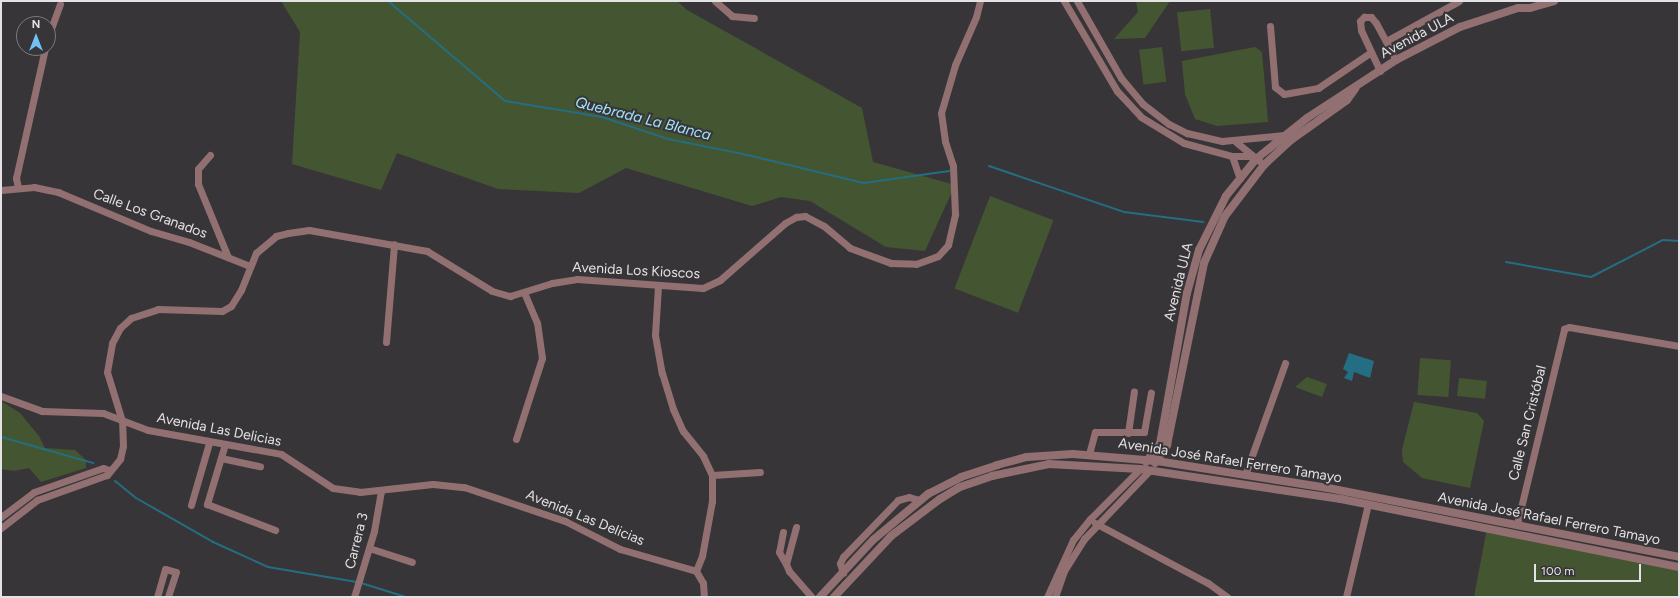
<!DOCTYPE html>
<meta charset="utf-8">
<style>
body{margin:0}
#map{position:relative;width:1680px;height:598px;overflow:hidden;background:#383539;font-family:Figtree,sans-serif}
div>[style]{position:absolute}
.green>*{inset:0;background:#445631;transform-origin:0 0}
.water>*{inset:0;background:#236e82}
.stream>*{height:2px;margin:-1px;padding:0 1px;transform-origin:1px;border-radius:1px;background:#236e82}
.minor>*{height:7px;margin:-3.5px;padding:0 3.5px;transform-origin:3.5px;border-radius:3.5px;background:#927072}
.tertiary>*{height:8px;margin:-4px;padding:0 4px;transform-origin:4px;border-radius:4px;background:#927072}
span{translate:-50% -50%;white-space:nowrap;text-align:center;line-height:1.15;-webkit-text-stroke:4px #383539;paint-order:stroke}
.street-label{font-size:14px;color:#e3e2e4}
.water-label{font-size:15px;color:#9fe5fc;font-style:italic}
.frame{position:absolute;inset:0;border:2px solid #e3e2e4;pointer-events:none}
.north{position:absolute;left:16px;top:16px;width:40px;height:40px;box-sizing:border-box;background:#383539;border:1px solid #7c7a7d;border-radius:50%;rotate:0deg;font-size:11px;font-weight:700;line-height:16px;text-align:center;color:#e3e2e4}
.north::after{content:'';display:block;margin:auto;width:14px;height:18px;background:#71c1f5;clip-path:polygon(50% 0,100% 100%,50% 72%,0 100%)}
.scale{position:absolute;left:1534px;top:564px;width:107px;height:18px;box-sizing:border-box;border:2px solid #e3e2e4;border-top:0;padding-left:5px;font-size:12px;line-height:14px;white-space:nowrap;color:#e3e2e4;-webkit-text-stroke:3px #383539;paint-order:stroke}
</style>
<div id="map">
<div class="green">
<i style="clip-path:polygon(281px 1px,677px 1px,687px 10px,862px 108px,873px 162px,955px 185px,925px 251px,886px 247px,810px 201px,781px 197px,752px 206px,626px 168px,579px 193px,498px 189px,397px 153px,381px 190px,292px 164px,300px 32px)"></i>
<i style="clip-path:polygon(1136px 1px,1170px 1px,1145px 38px,1114px 39px,1138px 12px)"></i>
<i style="left:1210px;top:9px;width:39px;height:33px;rotate:84deg"></i>
<i style="left:1162px;top:47px;width:35px;height:23px;rotate:83deg"></i>
<i style="clip-path:polygon(1255px 47px,1262px 52px,1268px 122px,1217px 126px,1195px 119px,1185px 94px,1182px 61px)"></i>
<i style="left:990px;top:196px;width:68px;height:99px;rotate:21deg"></i>
<i style="left:1420px;top:358px;width:31px;height:37px;rotate:4deg"></i>
<i style="clip-path:polygon(1307px 377px,1327px 384px,1322px 397px,1295px 387px)"></i>
<i style="left:1459px;top:378px;width:28px;height:18px;rotate:6deg"></i>
<i style="clip-path:polygon(1px 401px,20px 413px,39px 436px,45px 448px,75px 450px,86px 460px,86px 468px,41px 482px,29px 468px,14px 471px,1px 469px)"></i>
<i style="clip-path:polygon(1414px 402px,1477px 413px,1484px 421px,1470px 488px,1422px 478px,1403px 462px,1402px 450px)"></i>
<i style="clip-path:polygon(1487px 528px,1679px 564px,1679px 597px,1474px 597px)"></i>
</div>
<div class="water">
<i style="clip-path:polygon(1349px 353px,1374px 361px,1370px 378px,1354px 372px,1352px 381px,1344px 378px,1348px 372px,1343px 369px)"></i>
</div>
<div class="stream">
<i style="left:388px;top:1px;width:154px;rotate:40.5deg"></i>
<i style="left:505px;top:101px;width:98px;rotate:9.4deg"></i>
<i style="left:602px;top:117px;width:70px;rotate:18.4deg"></i>
<i style="left:668px;top:139px;width:76px;rotate:11.3deg"></i>
<i style="left:743px;top:154px;width:124px;rotate:13.5deg"></i>
<i style="left:864px;top:183px;width:86px;rotate:-8deg"></i>
<i style="left:989px;top:166px;width:143px;rotate:18.8deg"></i>
<i style="left:1124px;top:212px;width:80px;rotate:7.2deg"></i>
<i style="left:1506px;top:262px;width:86px;rotate:10deg"></i>
<i style="left:1591px;top:277px;width:81px;rotate:-27.2deg"></i>
<i style="left:1663px;top:240px;width:16px;rotate:4deg"></i>
<i style="left:1px;top:437px;width:96px;rotate:15.8deg"></i>
<i style="left:115px;top:481px;width:27px;rotate:39deg"></i>
<i style="left:136px;top:498px;width:89px;rotate:29.7deg"></i>
<i style="left:213px;top:542px;width:60px;rotate:24.4deg"></i>
<i style="left:268px;top:567px;width:90px;rotate:9.6deg"></i>
<i style="left:361px;top:583px;width:47px;rotate:17.3deg"></i>
</div>
<div class="minor">
<i style="left:715px;top:1px;width:23px;rotate:41deg"></i>
<i style="left:732px;top:16px;width:22px;rotate:5deg"></i>
<i style="left:1064px;top:1px;width:104px;rotate:59.5deg"></i>
<i style="left:1117px;top:91px;width:35px;rotate:47deg"></i>
<i style="left:1141px;top:117px;width:50px;rotate:31.2deg"></i>
<i style="left:1184px;top:143px;width:50px;rotate:15.2deg"></i>
<i style="left:1232px;top:156px;width:19px"></i>
<i style="left:1077px;top:1px;width:89px;rotate:60.3deg"></i>
<i style="left:1121px;top:78px;width:34px;rotate:50deg"></i>
<i style="left:1143px;top:104px;width:33px;rotate:38deg"></i>
<i style="left:1169px;top:124px;width:20px;rotate:27deg"></i>
<i style="left:1187px;top:133px;width:36px;rotate:13deg"></i>
<i style="left:1222px;top:141px;width:62px;rotate:-5.5deg"></i>
<i style="left:1270px;top:26px;width:61px;rotate:85.3deg"></i>
<i style="left:1275px;top:87px;width:11px;rotate:38deg"></i>
<i style="left:1284px;top:94px;width:35px;rotate:-10deg"></i>
<i style="left:1318px;top:88px;width:64px;rotate:-34.2deg"></i>
<i style="left:48px;top:37px;width:35px;rotate:-70deg"></i>
<i style="left:1386px;top:41px;width:83px;rotate:-28.7deg"></i>
<i style="left:1380px;top:71px;width:45px;rotate:-114.9deg"></i>
<i style="left:1361px;top:30px;width:9px;rotate:-96deg"></i>
<i style="left:1360px;top:21px;width:6px;rotate:-45deg"></i>
<i style="left:1364px;top:17px;width:7px"></i>
<i style="left:1371px;top:17px;width:8px;rotate:50deg"></i>
<i style="left:1376px;top:23px;width:42px;rotate:61.6deg"></i>
<i style="left:1236px;top:142px;width:36px;rotate:39deg"></i>
<i style="left:210px;top:155px;width:18px;rotate:131deg"></i>
<i style="left:198px;top:169px;width:15px;rotate:90deg"></i>
<i style="left:198px;top:184px;width:79px;rotate:67.7deg"></i>
<i style="left:1232px;top:156px;width:24px;rotate:71deg"></i>
<i style="left:18px;top:188px;width:10px;rotate:-101deg"></i>
<i style="left:16px;top:178px;width:133px;rotate:-77.4deg"></i>
<i style="left:1px;top:190px;width:33px;rotate:-5deg"></i>
<i style="left:34px;top:187px;width:25px;rotate:12deg"></i>
<i style="left:58px;top:192px;width:101px;rotate:22.8deg"></i>
<i style="left:151px;top:231px;width:40px;rotate:16deg"></i>
<i style="left:189px;top:242px;width:66px;rotate:21.5deg"></i>
<i style="left:658px;top:286px;width:49px;rotate:93.5deg"></i>
<i style="left:655px;top:335px;width:39px;rotate:80deg"></i>
<i style="left:662px;top:373px;width:38px;rotate:73deg"></i>
<i style="left:673px;top:409px;width:24px;rotate:66deg"></i>
<i style="left:683px;top:431px;width:32px;rotate:51deg"></i>
<i style="left:703px;top:456px;width:21px;rotate:65deg"></i>
<i style="left:712px;top:475px;width:26px;rotate:90deg"></i>
<i style="left:712px;top:501px;width:56px;rotate:100.3deg"></i>
<i style="left:702px;top:556px;width:16px;rotate:112deg"></i>
<i style="left:386px;top:342px;width:98px;rotate:-85.3deg"></i>
<i style="left:1px;top:396px;width:44px;rotate:20.1deg"></i>
<i style="left:42px;top:411px;width:61px;rotate:1.9deg"></i>
<i style="left:103px;top:413px;width:48px;rotate:20.7deg"></i>
<i style="left:148px;top:430px;width:135px;rotate:10.2deg"></i>
<i style="left:281px;top:454px;width:62px;rotate:33.2deg"></i>
<i style="left:333px;top:488px;width:27px;rotate:8deg"></i>
<i style="left:360px;top:492px;width:73px;rotate:-6.3deg"></i>
<i style="left:433px;top:484px;width:31px;rotate:6deg"></i>
<i style="left:464px;top:487px;width:107px;rotate:18.6deg"></i>
<i style="left:565px;top:521px;width:62px;rotate:27deg"></i>
<i style="left:620px;top:549px;width:79px;rotate:16.1deg"></i>
<i style="left:1128px;top:433px;width:42px;rotate:-81.9deg"></i>
<i style="left:516px;top:439px;width:85px;rotate:-72.2deg"></i>
<i style="left:542px;top:358px;width:35px;rotate:-98deg"></i>
<i style="left:537px;top:323px;width:33px;rotate:-113deg"></i>
<i style="left:225px;top:444px;width:63px;rotate:106.7deg"></i>
<i style="left:207px;top:504px;width:73px;rotate:20.9deg"></i>
<i style="left:1089px;top:454px;width:23px;rotate:-75deg"></i>
<i style="left:1095px;top:432px;width:49px"></i>
<i style="left:1144px;top:432px;width:40px;rotate:-80deg"></i>
<i style="left:221px;top:458px;width:40px;rotate:12deg"></i>
<i style="left:712px;top:475px;width:48px;rotate:-3.6deg"></i>
<i style="left:1245px;top:475px;width:119px;rotate:-70.3deg"></i>
<i style="left:191px;top:505px;width:65px;rotate:-73.8deg"></i>
<i style="left:1px;top:517px;width:41px;rotate:-37.1deg"></i>
<i style="left:34px;top:492px;width:73px;rotate:-19.2deg"></i>
<i style="left:103px;top:468px;width:6px;rotate:18deg"></i>
<i style="left:1095px;top:523px;width:128px;rotate:28deg"></i>
<i style="left:1208px;top:583px;width:24px;rotate:36deg"></i>
<i style="left:1517px;top:524px;width:201px;rotate:-76.4deg"></i>
<i style="left:1564px;top:329px;width:5px;rotate:-22deg"></i>
<i style="left:1569px;top:327px;width:112px;rotate:9.8deg"></i>
<i style="left:796px;top:527px;width:38px;rotate:105deg"></i>
<i style="left:786px;top:564px;width:8px;rotate:67deg"></i>
<i style="left:789px;top:571px;width:35px;rotate:49deg"></i>
<i style="left:1px;top:528px;width:46px;rotate:-37.9deg"></i>
<i style="left:37px;top:500px;width:74px;rotate:-19.7deg"></i>
<i style="left:107px;top:475px;width:21px;rotate:-51deg"></i>
<i style="left:120px;top:459px;width:13px;rotate:-77deg"></i>
<i style="left:123px;top:446px;width:25px;rotate:-92deg"></i>
<i style="left:122px;top:421px;width:51px;rotate:-107deg"></i>
<i style="left:107px;top:372px;width:29px;rotate:-80deg"></i>
<i style="left:112px;top:343px;width:17px;rotate:-62deg"></i>
<i style="left:120px;top:328px;width:15px;rotate:-42deg"></i>
<i style="left:131px;top:318px;width:28px;rotate:-18deg"></i>
<i style="left:158px;top:309px;width:64px;rotate:1.8deg"></i>
<i style="left:222px;top:311px;width:10px;rotate:-29deg"></i>
<i style="left:231px;top:306px;width:19px;rotate:-58deg"></i>
<i style="left:241px;top:290px;width:40px;rotate:-68deg"></i>
<i style="left:256px;top:253px;width:26px;rotate:-40deg"></i>
<i style="left:276px;top:236px;width:12px;rotate:-14deg"></i>
<i style="left:288px;top:233px;width:21px;rotate:-8deg"></i>
<i style="left:309px;top:230px;width:120px;rotate:10.1deg"></i>
<i style="left:427px;top:251px;width:76px;rotate:31.6deg"></i>
<i style="left:492px;top:291px;width:19px;rotate:16deg"></i>
<i style="left:510px;top:296px;width:44px;rotate:-17.2deg"></i>
<i style="left:552px;top:283px;width:25px;rotate:-9deg"></i>
<i style="left:577px;top:279px;width:126px;rotate:4.1deg"></i>
<i style="left:703px;top:288px;width:19px;rotate:-25deg"></i>
<i style="left:720px;top:280px;width:86px;rotate:-41.2deg"></i>
<i style="left:785px;top:223px;width:13px;rotate:-29deg"></i>
<i style="left:796px;top:217px;width:9px;rotate:-6deg"></i>
<i style="left:805px;top:216px;width:21px;rotate:28deg"></i>
<i style="left:824px;top:226px;width:34px;rotate:40deg"></i>
<i style="left:850px;top:248px;width:44px;rotate:20.1deg"></i>
<i style="left:891px;top:263px;width:25px;rotate:2deg"></i>
<i style="left:916px;top:264px;width:23px;rotate:-20deg"></i>
<i style="left:938px;top:256px;width:15px;rotate:-48deg"></i>
<i style="left:948px;top:245px;width:32px;rotate:-77deg"></i>
<i style="left:955px;top:214px;width:48px;rotate:-92.4deg"></i>
<i style="left:953px;top:166px;width:26px;rotate:-108deg"></i>
<i style="left:945px;top:141px;width:28px;rotate:-98deg"></i>
<i style="left:941px;top:113px;width:50px;rotate:-73.7deg"></i>
<i style="left:955px;top:65px;width:52px;rotate:-66.4deg"></i>
<i style="left:976px;top:17px;width:16px;rotate:-76deg"></i>
<i style="left:783px;top:532px;width:20px;rotate:101deg"></i>
<i style="left:779px;top:552px;width:14px;rotate:60deg"></i>
<i style="left:369px;top:548px;width:45px;rotate:18deg"></i>
<i style="left:696px;top:571px;width:14px;rotate:60deg"></i>
<i style="left:703px;top:583px;width:14px;rotate:86deg"></i>
<i style="left:843px;top:573px;width:10px;rotate:-107deg"></i>
<i style="left:840px;top:563px;width:7px;rotate:-63deg"></i>
<i style="left:843px;top:557px;width:79px;rotate:-46deg"></i>
<i style="left:898px;top:500px;width:11px;rotate:-15deg"></i>
<i style="left:909px;top:497px;width:10px;rotate:17deg"></i>
<i style="left:157px;top:597px;width:29px;rotate:-74deg"></i>
<i style="left:165px;top:569px;width:11px;rotate:15deg"></i>
<i style="left:176px;top:572px;width:26px;rotate:108deg"></i>
<i style="left:354px;top:597px;width:69px;rotate:-73.1deg"></i>
<i style="left:374px;top:531px;width:41px;rotate:-80.1deg"></i>
<i style="left:1047px;top:597px;width:63px;rotate:-65.5deg"></i>
<i style="left:1073px;top:540px;width:27px;rotate:-51deg"></i>
<i style="left:1090px;top:519px;width:71px;rotate:-45deg"></i>
<i style="left:1055px;top:597px;width:28px;rotate:-71deg"></i>
<i style="left:1064px;top:571px;width:38px;rotate:-58deg"></i>
<i style="left:1084px;top:539px;width:95px;rotate:-46.3deg"></i>
<i style="left:1346px;top:597px;width:96px;rotate:-76.7deg"></i>
</div>
<div class="tertiary">
<i style="left:1146px;top:462px;width:23px;rotate:-52deg"></i>
<i style="left:1160px;top:444px;width:153px;rotate:-79.9deg"></i>
<i style="left:1187px;top:293px;width:45px;rotate:-74.4deg"></i>
<i style="left:1199px;top:250px;width:60px;rotate:-63.4deg"></i>
<i style="left:1226px;top:196px;width:48px;rotate:-51deg"></i>
<i style="left:1256px;top:159px;width:65px;rotate:-38.8deg"></i>
<i style="left:1307px;top:118px;width:106px;rotate:-33.1deg"></i>
<i style="left:1396px;top:60px;width:72px;rotate:-27.3deg"></i>
<i style="left:1460px;top:27px;width:61px;rotate:-18.1deg"></i>
<i style="left:1518px;top:8px;width:12px"></i>
<i style="left:1530px;top:8px;width:25px;rotate:-16deg"></i>
<i style="left:1155px;top:463px;width:22px;rotate:-56deg"></i>
<i style="left:1167px;top:445px;width:186px;rotate:-78.5deg"></i>
<i style="left:1204px;top:263px;width:51px;rotate:-65.9deg"></i>
<i style="left:1225px;top:216px;width:64px;rotate:-52.6deg"></i>
<i style="left:1264px;top:165px;width:37px;rotate:-43deg"></i>
<i style="left:1291px;top:140px;width:69px;rotate:-35.5deg"></i>
<i style="left:1347px;top:100px;width:14px;rotate:-54deg"></i>
<i style="left:820px;top:597px;width:78px;rotate:-47.1deg"></i>
<i style="left:873px;top:540px;width:72px;rotate:-39.9deg"></i>
<i style="left:928px;top:494px;width:37px;rotate:-27deg"></i>
<i style="left:961px;top:477px;width:38px;rotate:-18deg"></i>
<i style="left:997px;top:465px;width:31px;rotate:-15deg"></i>
<i style="left:1027px;top:457px;width:46px;rotate:-3.7deg"></i>
<i style="left:1073px;top:454px;width:84px;rotate:4.8deg"></i>
<i style="left:1157px;top:461px;width:173px;rotate:9deg"></i>
<i style="left:1328px;top:488px;width:358px;rotate:11.1deg"></i>
<i style="left:834px;top:597px;width:83px;rotate:-46.9deg"></i>
<i style="left:891px;top:536px;width:61px;rotate:-37.1deg"></i>
<i style="left:940px;top:499px;width:23px;rotate:-31deg"></i>
<i style="left:960px;top:487px;width:34px;rotate:-19deg"></i>
<i style="left:992px;top:476px;width:58px;rotate:-11.9deg"></i>
<i style="left:1049px;top:464px;width:91px;rotate:3.1deg"></i>
<i style="left:1140px;top:469px;width:203px;rotate:8.5deg"></i>
<i style="left:1341px;top:499px;width:345px;rotate:11.4deg"></i>
</div>
<div class="street-label">
<span style="left:1417px;top:36px;rotate:-28deg">Avenida ULA</span>
<span style="left:150px;top:214px;rotate:20deg">Calle Los Granados</span>
<span style="left:636px;top:271px;rotate:3deg">Avenida Los Kioscos</span>
<span style="left:1179px;top:282px;rotate:-76deg">Avenida ULA</span>
<span style="left:1528px;top:423px;rotate:-76deg">Calle San Cristóbal</span>
<span style="left:219px;top:430px;rotate:11deg">Avenida Las Delicias</span>
<span style="left:1230px;top:461px;rotate:9deg">Avenida José Rafael Ferrero Tamayo</span>
<span style="left:585px;top:518px;rotate:22deg">Avenida Las Delicias</span>
<span style="left:1549px;top:519px;rotate:11deg">Avenida José Rafael Ferrero Tamayo</span>
<span style="left:357px;top:541px;rotate:-76deg">Carrera 3</span>
</div>
<div class="water-label">
<span style="left:643px;top:119px;rotate:14deg">Quebrada La Blanca</span>
</div>
<div class="frame"></div>
<div class="north">N</div>
<div class="scale">100 m</div>
</div>
